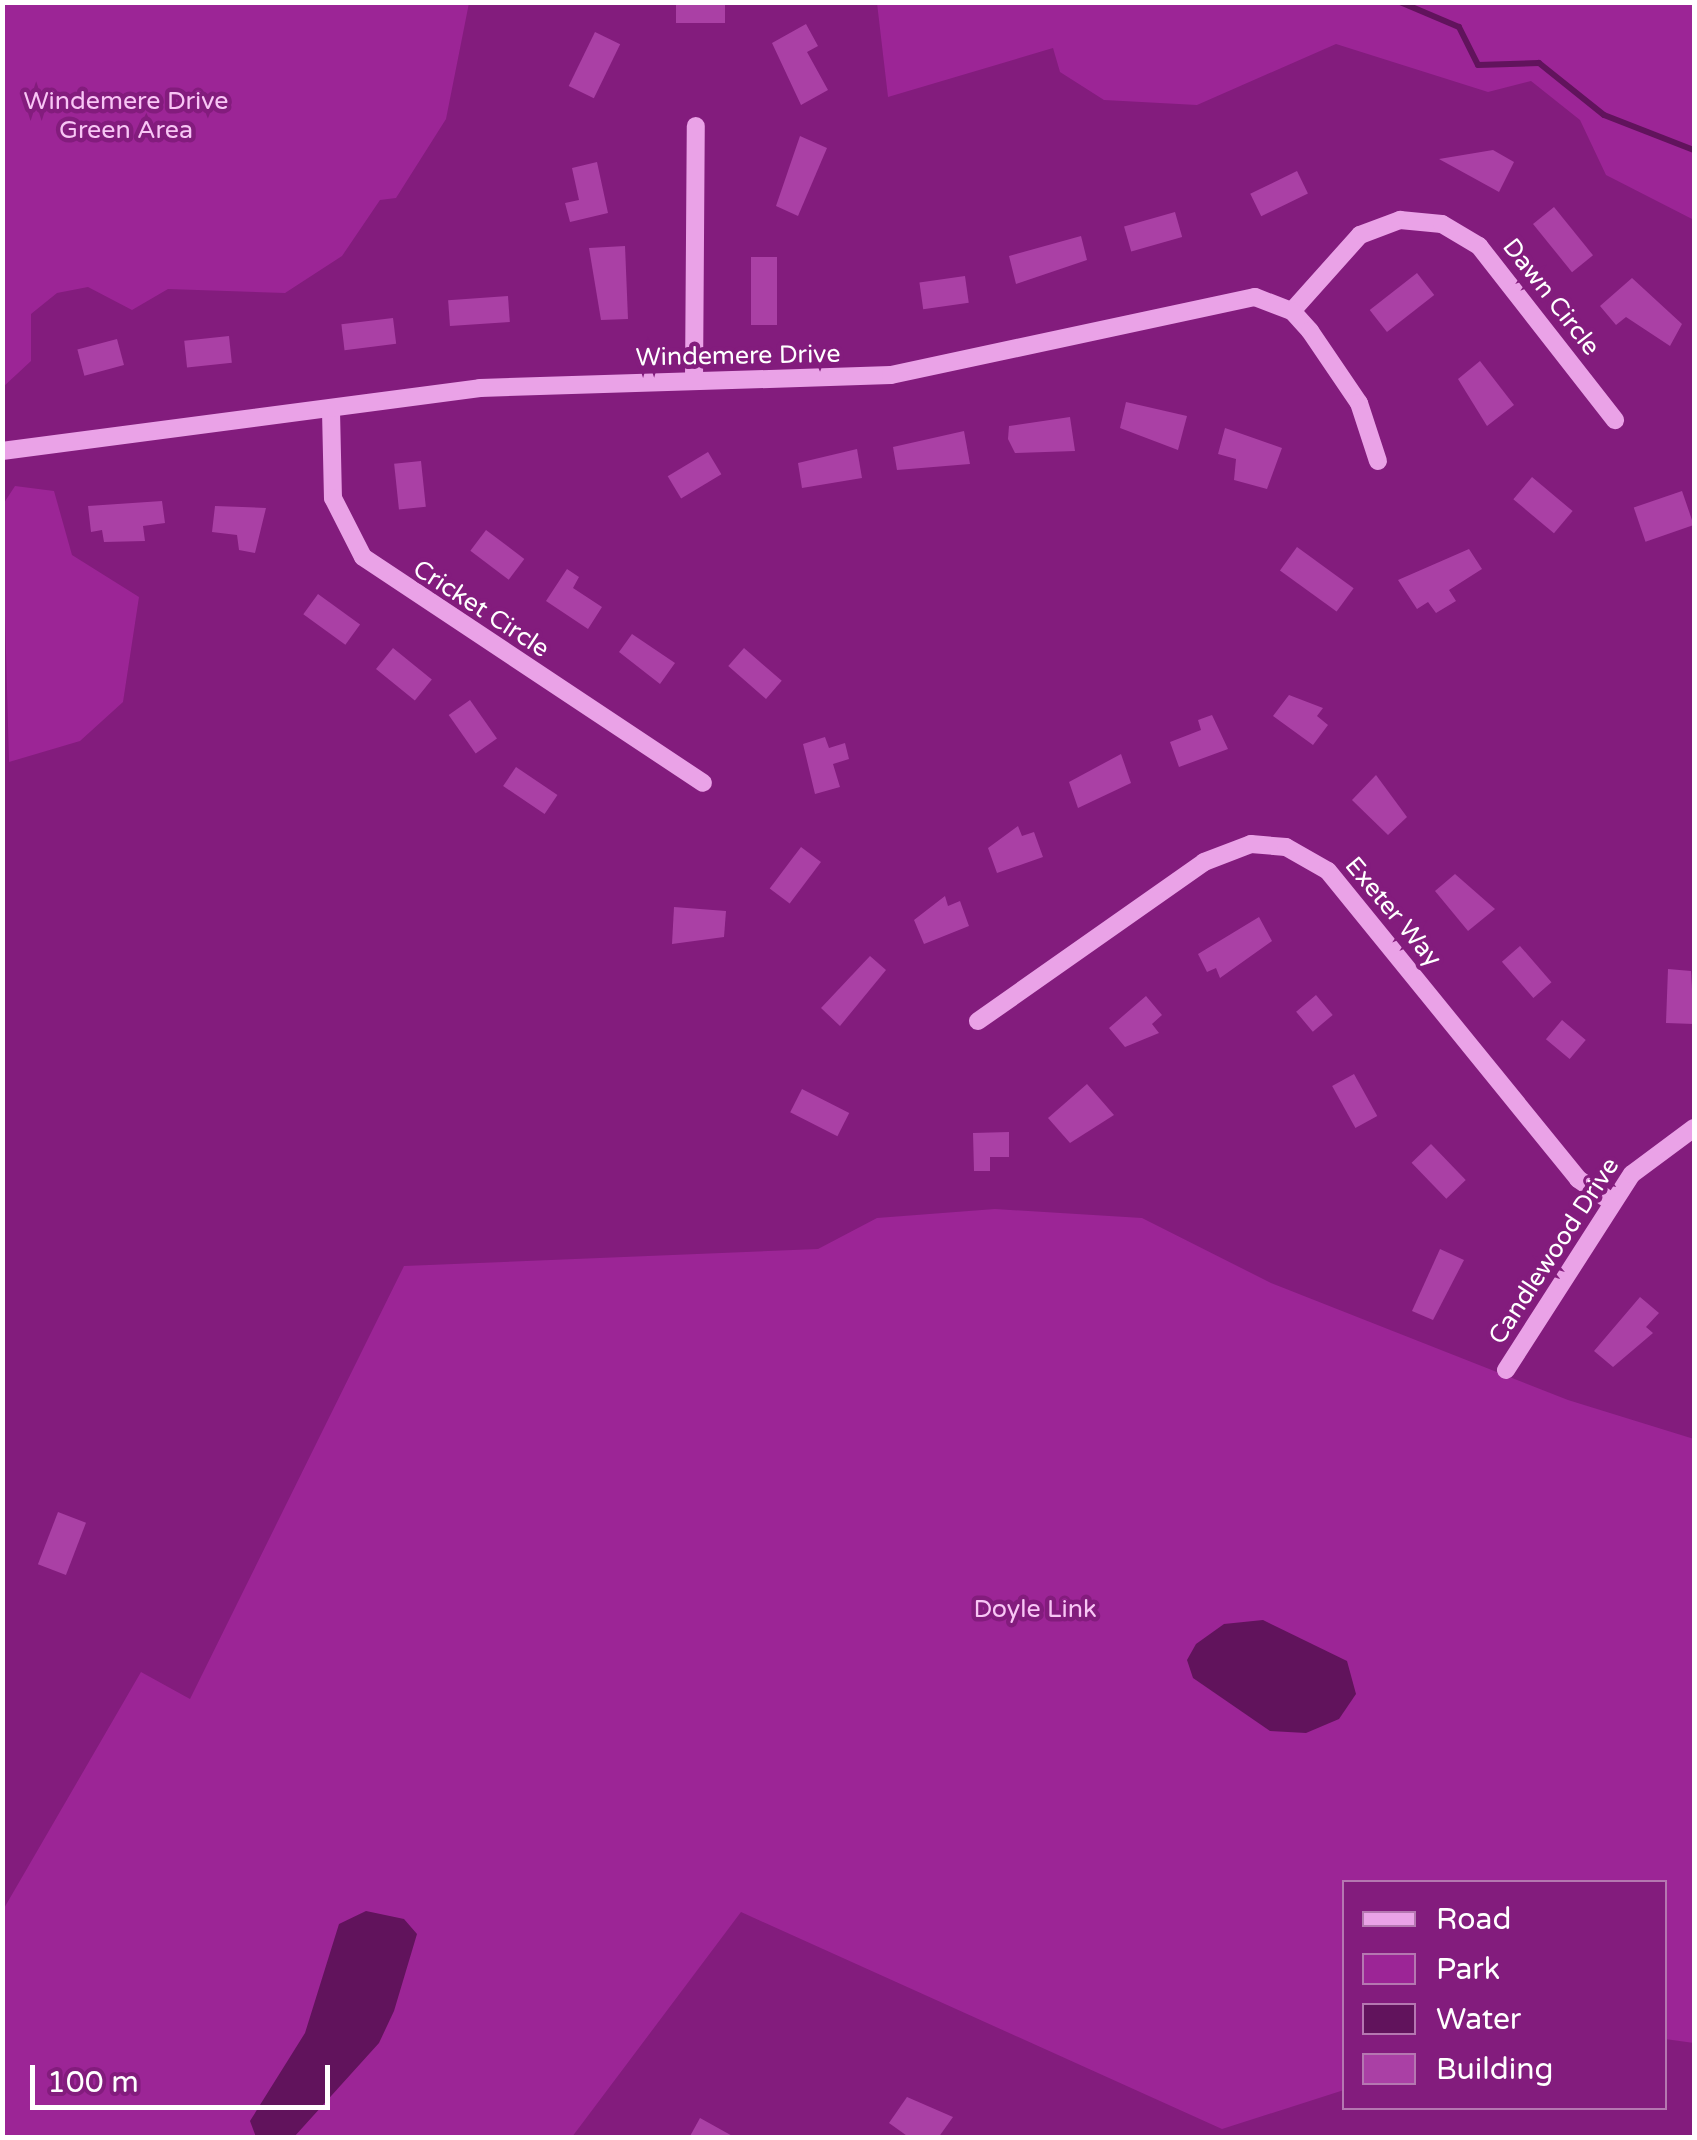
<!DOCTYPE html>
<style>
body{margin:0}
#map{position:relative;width:1697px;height:2140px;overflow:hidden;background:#831c7d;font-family:"Varela Round",sans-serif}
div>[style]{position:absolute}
.green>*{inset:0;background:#9c2596}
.water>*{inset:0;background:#61135c}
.stream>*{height:6px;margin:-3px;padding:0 3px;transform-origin:3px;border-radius:3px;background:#61135c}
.building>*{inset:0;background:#aa40a5;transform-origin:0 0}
.minor>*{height:18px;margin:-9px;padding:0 9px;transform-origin:9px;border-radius:9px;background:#eaa2e7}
span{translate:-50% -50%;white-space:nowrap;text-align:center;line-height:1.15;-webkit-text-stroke:9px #831c7d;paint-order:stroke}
.park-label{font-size:25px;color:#f8c6f5}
.street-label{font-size:25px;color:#fff}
.frame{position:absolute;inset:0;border:5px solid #fff;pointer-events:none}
.legend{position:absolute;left:1342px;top:1880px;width:325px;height:230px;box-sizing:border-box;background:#831c7d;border:2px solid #b577b1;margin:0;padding:12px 18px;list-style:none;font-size:30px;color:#fff}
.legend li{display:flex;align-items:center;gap:20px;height:50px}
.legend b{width:50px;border:2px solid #b577b1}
.scale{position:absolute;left:30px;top:2065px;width:300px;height:45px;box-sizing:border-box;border:5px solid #fff;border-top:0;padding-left:12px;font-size:30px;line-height:35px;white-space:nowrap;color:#fff;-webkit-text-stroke:8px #831c7d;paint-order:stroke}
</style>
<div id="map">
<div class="green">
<i style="clip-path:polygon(2px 3px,3px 2px,469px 3px,446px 119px,396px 198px,380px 200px,342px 256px,285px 293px,168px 289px,132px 310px,88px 287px,57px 293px,31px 314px,31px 361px,3px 387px)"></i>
<i style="clip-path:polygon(877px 3px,1694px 3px,1694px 220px,1606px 175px,1580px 120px,1531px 81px,1488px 92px,1336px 44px,1197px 105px,1104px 100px,1060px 72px,1053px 48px,888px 97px)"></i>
<i style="clip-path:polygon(15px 486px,54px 491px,72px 555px,139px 597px,123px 702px,80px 741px,9px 762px,2px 506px)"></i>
<i style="clip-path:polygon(995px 1209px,1142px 1218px,1271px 1283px,1568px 1400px,1694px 1439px,1694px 2043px,1665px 2039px,1664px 1882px,1344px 1882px,1344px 2090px,1222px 2129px,741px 1912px,572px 2137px,3px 2138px,3px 1910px,141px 1672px,190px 1699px,404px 1266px,818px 1249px,877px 1218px)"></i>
</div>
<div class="water">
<i style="clip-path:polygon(1263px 1620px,1347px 1661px,1356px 1694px,1339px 1719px,1306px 1733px,1270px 1731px,1193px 1678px,1187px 1660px,1196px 1644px,1224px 1624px)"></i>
<i style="clip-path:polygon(366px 1911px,404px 1919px,417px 1934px,394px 2011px,379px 2043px,294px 2137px,256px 2137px,250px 2121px,305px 2033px,339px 1924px)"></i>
</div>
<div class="stream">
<i style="left:1400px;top:2px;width:64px;rotate:23deg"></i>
<i style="left:1459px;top:27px;width:42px;rotate:63.4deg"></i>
<i style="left:1478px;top:65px;width:61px;rotate:-1.9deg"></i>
<i style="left:1539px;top:63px;width:83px;rotate:38.7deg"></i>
<i style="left:1604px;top:115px;width:97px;rotate:21.3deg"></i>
</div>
<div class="building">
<i style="left:676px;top:2px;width:49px;height:21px"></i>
<i style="clip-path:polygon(806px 24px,818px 46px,807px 52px,828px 90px,801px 105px,772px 43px)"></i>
<i style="left:595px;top:32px;width:28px;height:60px;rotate:26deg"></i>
<i style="clip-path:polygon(800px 136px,827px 148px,798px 216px,776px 206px)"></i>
<i style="clip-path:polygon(1493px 150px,1514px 162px,1499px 192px,1439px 159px)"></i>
<i style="clip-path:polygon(597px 162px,608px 213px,570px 222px,565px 203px,579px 200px,572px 168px)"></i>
<i style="left:1297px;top:171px;width:25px;height:52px;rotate:64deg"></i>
<i style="left:1554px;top:207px;width:62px;height:27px;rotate:51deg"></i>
<i style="left:1175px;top:212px;width:26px;height:53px;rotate:74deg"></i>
<i style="clip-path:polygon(1081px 236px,1087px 260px,1016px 284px,1009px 256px)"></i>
<i style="clip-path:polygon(625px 246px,628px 319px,601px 320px,589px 248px)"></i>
<i style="left:751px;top:257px;width:26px;height:68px"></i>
<i style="left:1417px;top:273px;width:28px;height:60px;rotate:52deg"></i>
<i style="left:965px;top:276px;width:27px;height:46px;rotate:82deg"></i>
<i style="clip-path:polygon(1632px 278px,1682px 324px,1670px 346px,1626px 317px,1616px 325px,1600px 306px)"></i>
<i style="left:508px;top:296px;width:26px;height:60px;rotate:86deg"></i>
<i style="left:393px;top:318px;width:26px;height:52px;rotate:83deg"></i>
<i style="left:229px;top:336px;width:27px;height:45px;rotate:84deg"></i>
<i style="left:117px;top:339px;width:27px;height:41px;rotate:75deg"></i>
<i style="clip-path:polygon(1480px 361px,1514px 405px,1487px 426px,1458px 379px)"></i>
<i style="clip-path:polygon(1126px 402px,1187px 416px,1178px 450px,1120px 428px)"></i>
<i style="clip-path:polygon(1070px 417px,1075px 451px,1015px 453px,1008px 439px,1009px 426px)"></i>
<i style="clip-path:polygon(1225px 428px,1282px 448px,1267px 489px,1234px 480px,1236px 459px,1218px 454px)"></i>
<i style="clip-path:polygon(964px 431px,970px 464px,897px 470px,893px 447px)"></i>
<i style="clip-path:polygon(857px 449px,862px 478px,802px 488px,798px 463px)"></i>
<i style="left:708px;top:452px;width:26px;height:47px;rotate:59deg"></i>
<i style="left:421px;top:461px;width:46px;height:27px;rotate:84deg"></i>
<i style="left:1532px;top:477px;width:53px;height:29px;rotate:40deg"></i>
<i style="left:1682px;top:491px;width:36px;height:51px;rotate:71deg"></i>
<i style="clip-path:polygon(162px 501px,165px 523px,143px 526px,145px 541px,104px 542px,102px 530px,91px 532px,88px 506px)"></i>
<i style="clip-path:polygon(215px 506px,266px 508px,255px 553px,239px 550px,237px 535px,212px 532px)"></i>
<i style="left:486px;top:530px;width:48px;height:26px;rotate:37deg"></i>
<i style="left:1297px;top:547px;width:70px;height:29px;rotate:36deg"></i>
<i style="clip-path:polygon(1469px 549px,1482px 569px,1449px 590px,1456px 601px,1436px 613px,1428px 602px,1417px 609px,1398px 580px)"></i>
<i style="clip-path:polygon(567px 569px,579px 577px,573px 588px,602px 607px,588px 629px,546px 601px)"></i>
<i style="left:318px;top:594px;width:52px;height:25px;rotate:36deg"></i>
<i style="clip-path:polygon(632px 634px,675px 663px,660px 684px,619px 652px)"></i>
<i style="left:393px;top:648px;width:50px;height:27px;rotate:39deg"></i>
<i style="left:744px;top:648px;width:50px;height:24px;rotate:41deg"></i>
<i style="clip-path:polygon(1289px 695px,1323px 708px,1317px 716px,1328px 725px,1313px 745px,1273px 716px)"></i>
<i style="left:470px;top:700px;width:47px;height:26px;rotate:55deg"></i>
<i style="clip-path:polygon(1212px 715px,1228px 749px,1179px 767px,1170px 742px,1201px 730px,1198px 720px)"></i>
<i style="clip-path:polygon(825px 737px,829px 748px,845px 743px,849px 759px,833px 764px,840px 787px,815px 794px,803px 744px)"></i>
<i style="clip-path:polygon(1121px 754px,1131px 783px,1078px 808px,1069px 782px)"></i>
<i style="left:516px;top:767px;width:50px;height:23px;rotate:34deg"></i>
<i style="clip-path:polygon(1376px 775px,1407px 817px,1388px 835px,1352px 800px)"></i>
<i style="clip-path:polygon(1018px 826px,1022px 836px,1034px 832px,1043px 857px,997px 873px,988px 848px)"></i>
<i style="left:801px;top:847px;width:25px;height:52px;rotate:37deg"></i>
<i style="clip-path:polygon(1455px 874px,1495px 909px,1468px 931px,1435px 891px)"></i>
<i style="clip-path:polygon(945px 896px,948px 906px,960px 901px,969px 926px,924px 944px,914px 920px)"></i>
<i style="clip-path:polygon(674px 907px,726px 911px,724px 937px,672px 944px)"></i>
<i style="clip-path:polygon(1259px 917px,1272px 941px,1220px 978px,1216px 968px,1207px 972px,1198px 954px)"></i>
<i style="left:1520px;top:946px;width:48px;height:24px;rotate:49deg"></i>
<i style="clip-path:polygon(870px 956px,886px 970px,840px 1026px,821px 1008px)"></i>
<i style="clip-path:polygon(1668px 969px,1691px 971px,1694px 1024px,1666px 1023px)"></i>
<i style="left:1316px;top:995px;width:26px;height:26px;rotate:50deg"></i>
<i style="clip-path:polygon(1146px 996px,1162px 1015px,1152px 1024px,1159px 1033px,1125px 1047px,1109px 1028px)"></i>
<i style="left:1562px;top:1020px;width:31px;height:25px;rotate:40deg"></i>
<i style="left:1354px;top:1074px;width:48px;height:25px;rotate:61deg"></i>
<i style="clip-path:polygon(1087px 1084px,1114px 1115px,1070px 1143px,1048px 1118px)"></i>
<i style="left:802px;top:1089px;width:53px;height:26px;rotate:27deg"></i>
<i style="clip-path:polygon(1009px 1132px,1009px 1157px,990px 1157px,990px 1171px,974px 1171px,973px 1133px)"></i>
<i style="left:1431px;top:1144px;width:50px;height:27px;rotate:46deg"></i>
<i style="clip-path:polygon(1440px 1249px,1464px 1260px,1433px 1320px,1412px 1311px)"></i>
<i style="clip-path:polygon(1640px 1297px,1659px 1313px,1646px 1327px,1653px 1333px,1613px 1367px,1594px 1351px)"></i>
<i style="left:58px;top:1512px;width:30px;height:56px;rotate:21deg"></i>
<i style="clip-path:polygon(907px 2097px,953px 2117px,938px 2138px,910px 2138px,889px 2123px)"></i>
<i style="clip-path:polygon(700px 2118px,736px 2138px,689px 2138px)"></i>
</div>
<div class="minor">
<i style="left:1292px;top:311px;width:102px;rotate:-48.2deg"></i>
<i style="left:1360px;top:235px;width:43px;rotate:-20.6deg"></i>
<i style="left:1400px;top:220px;width:42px;rotate:5.4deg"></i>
<i style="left:1442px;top:224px;width:43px;rotate:30.7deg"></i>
<i style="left:1479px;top:246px;width:221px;rotate:52deg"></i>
<i style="left:694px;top:381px;width:255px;rotate:-89.6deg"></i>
<i style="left:331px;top:411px;width:87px;rotate:88.7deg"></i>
<i style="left:333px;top:498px;width:66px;rotate:63deg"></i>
<i style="left:363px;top:557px;width:408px;rotate:33.6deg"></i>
<i style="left:2px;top:451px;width:482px;rotate:-7.5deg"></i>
<i style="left:480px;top:388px;width:411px;rotate:-1.8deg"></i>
<i style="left:891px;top:375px;width:372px;rotate:-12.1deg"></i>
<i style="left:1255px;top:297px;width:40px;rotate:21deg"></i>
<i style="left:1292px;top:311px;width:27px;rotate:48deg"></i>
<i style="left:1310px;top:331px;width:87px;rotate:55.8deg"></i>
<i style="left:1359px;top:403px;width:61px;rotate:71.9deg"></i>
<i style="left:978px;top:1021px;width:276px;rotate:-35.1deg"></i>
<i style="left:1204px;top:862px;width:50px;rotate:-21deg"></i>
<i style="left:1251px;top:844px;width:35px;rotate:5deg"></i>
<i style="left:1286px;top:847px;width:48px;rotate:29.7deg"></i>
<i style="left:1328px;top:871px;width:397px;rotate:50.9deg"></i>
<i style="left:1578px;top:1179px;width:41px;rotate:34.1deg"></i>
<i style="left:1506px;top:1370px;width:233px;rotate:-57.3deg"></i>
<i style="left:1632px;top:1174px;width:77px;rotate:-36.6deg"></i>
</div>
<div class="park-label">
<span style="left:126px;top:116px">Windemere Drive<br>Green Area</span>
<span style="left:1035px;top:1609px">Doyle Link</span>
</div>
<div class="street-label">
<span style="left:1551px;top:297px;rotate:52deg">Dawn Circle</span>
<span style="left:738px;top:356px;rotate:-1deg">Windemere Drive</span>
<span style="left:481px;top:609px;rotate:33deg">Cricket Circle</span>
<span style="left:1393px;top:912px;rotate:50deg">Exeter Way</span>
<span style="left:1554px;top:1251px;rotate:-57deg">Candlewood Drive</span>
</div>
<div class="frame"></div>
<ul class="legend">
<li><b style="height:12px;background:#eaa2e7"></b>Road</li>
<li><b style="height:28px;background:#9c2596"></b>Park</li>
<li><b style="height:28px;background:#61135c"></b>Water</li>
<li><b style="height:28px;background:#aa40a5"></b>Building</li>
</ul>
<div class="scale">100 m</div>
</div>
